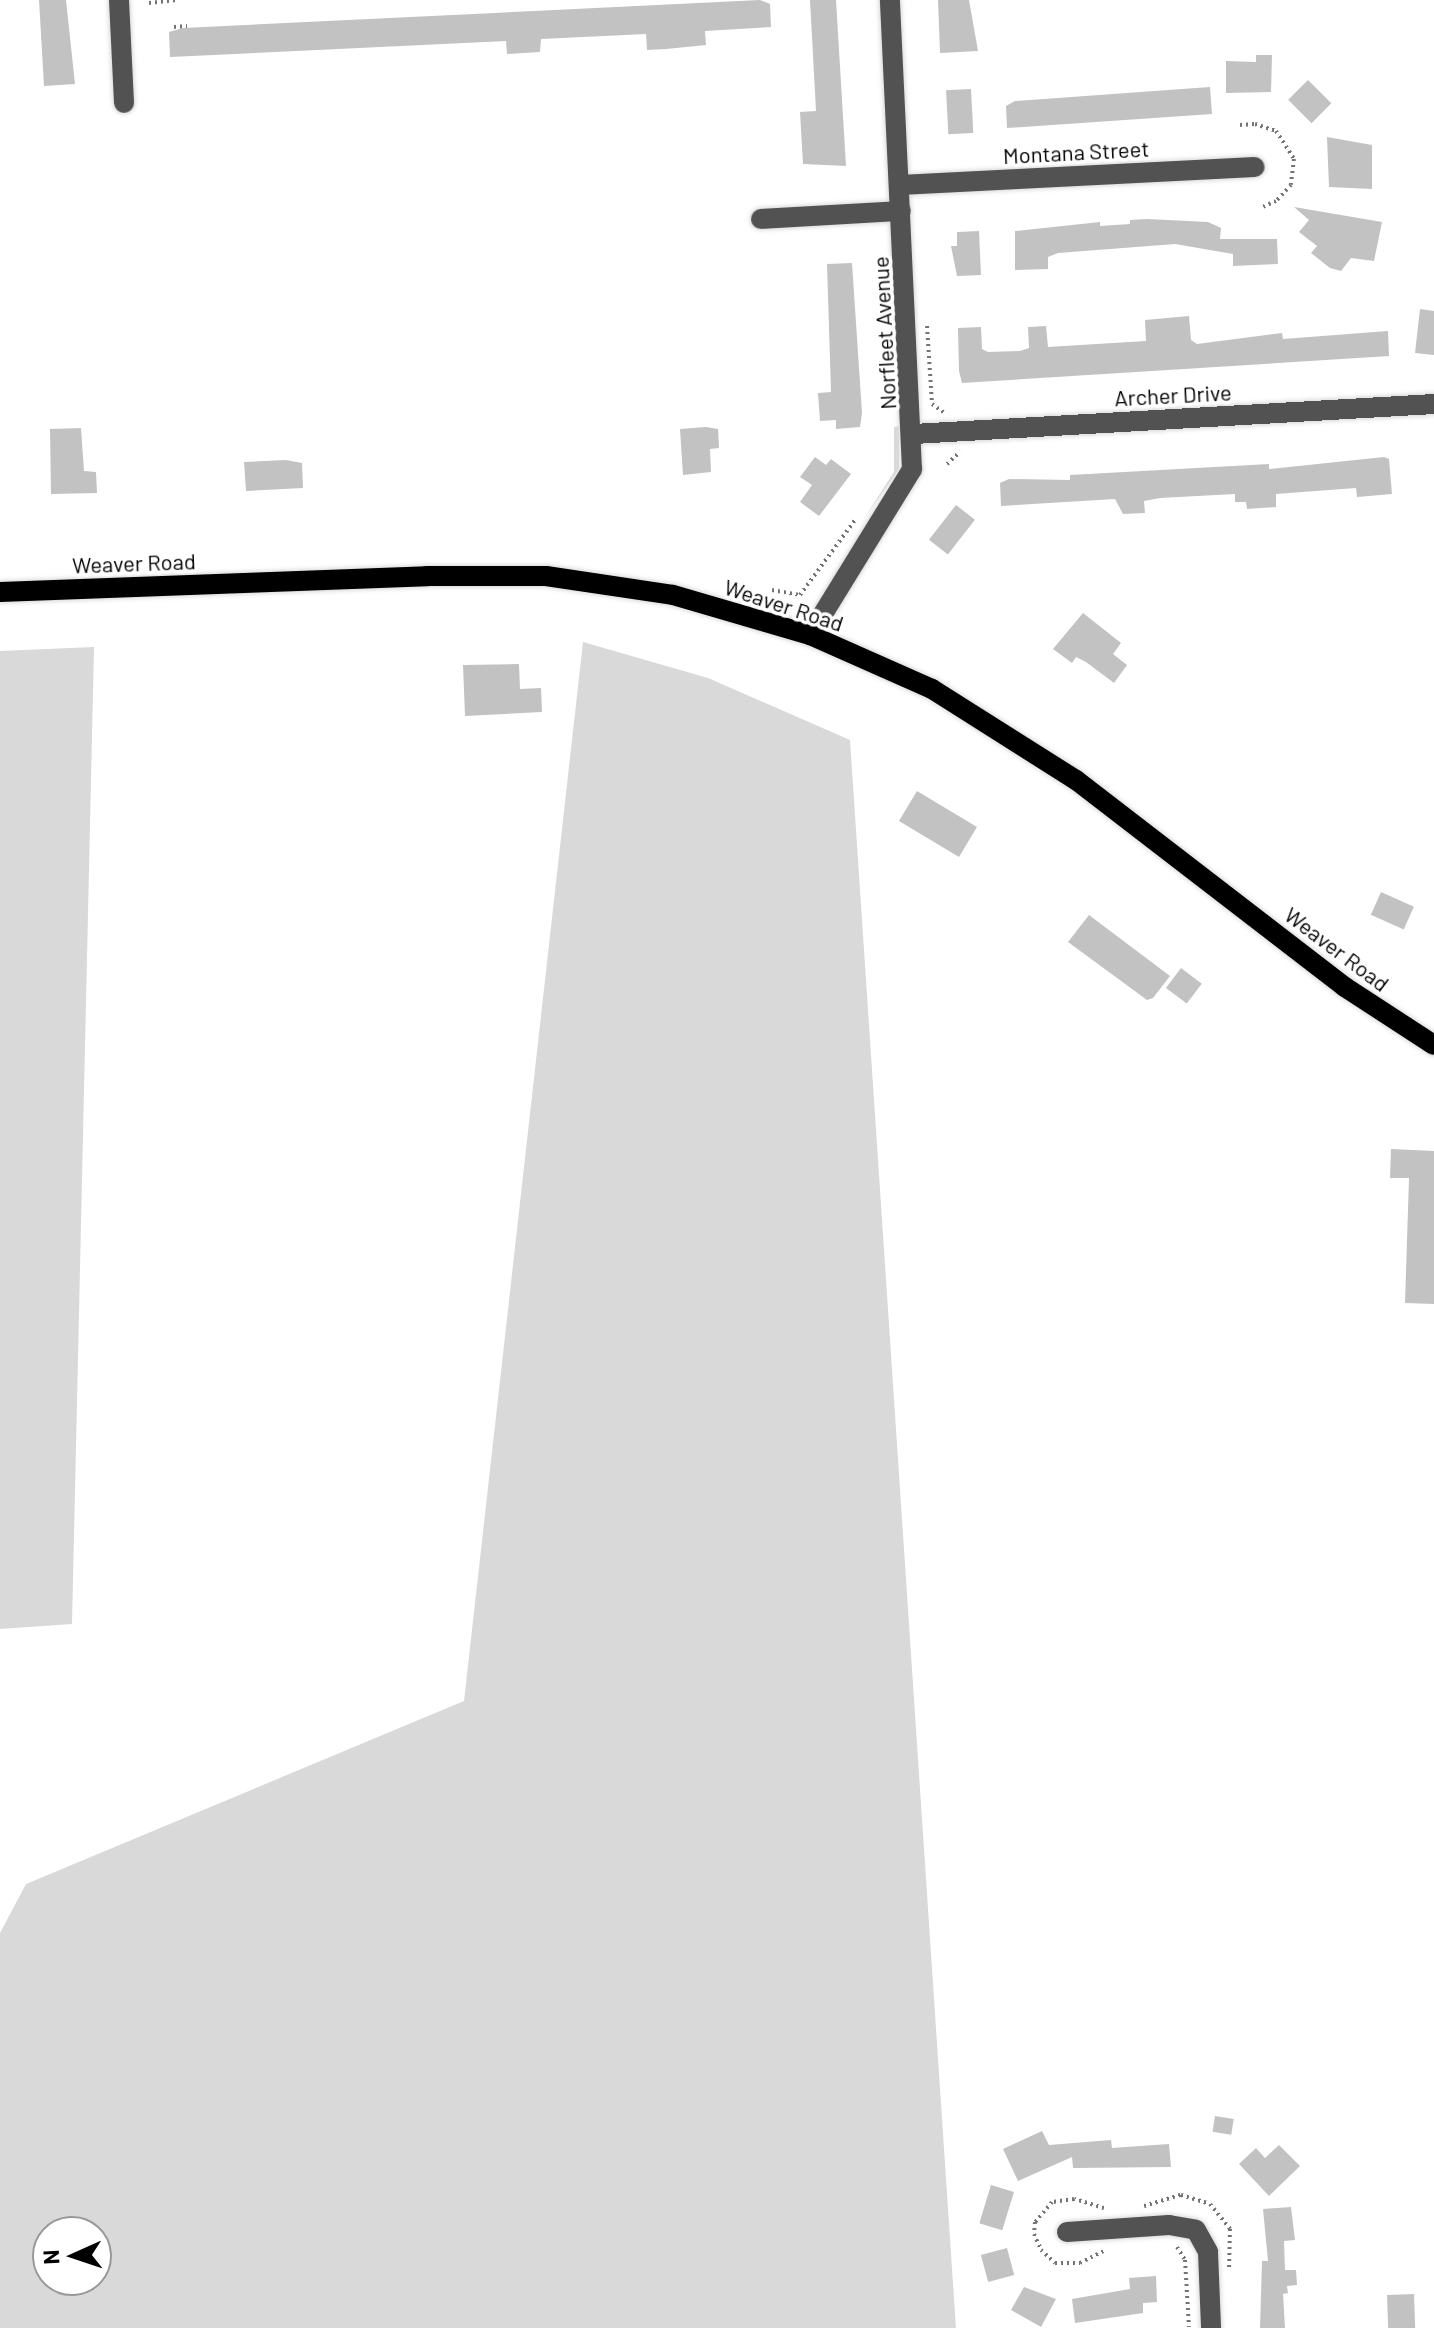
<!DOCTYPE html>
<style>
body{margin:0}
#map{position:relative;width:1434px;height:2328px;overflow:hidden;background:#fff;font-family:Barlow,sans-serif}
div>[style]{position:absolute}
.green>*{inset:0;background:#d9d9d9}
.building>*{inset:0;background:#c2c2c2;transform-origin:0 0}
.path>*{height:4px;margin-top:-2px;transform-origin:0;background:repeating-linear-gradient(90deg,#747474 0 2px,transparent 0 6px)}
.roads{filter:drop-shadow(0 0 2px #dbdbdb) drop-shadow(0 0 2px #dbdbdb)}
.minor>*{height:20px;margin:-10px;padding:0 10px;transform-origin:10px;border-radius:10px;background:#525252}
.major>*{height:20px;margin:-10px;padding:0 10px;transform-origin:10px;border-radius:10px;background:#000}
span{translate:-50% -50%;white-space:nowrap;text-align:center;line-height:1.15;-webkit-text-stroke:7px #fff;paint-order:stroke}
.street-label{font-size:22px;color:#000}
.north{position:absolute;left:32px;top:2216px;width:80px;height:80px;box-sizing:border-box;background:#fff;border:2px solid #999;border-radius:50%;rotate:267deg;font-size:22px;font-weight:700;line-height:32px;text-align:center;color:#000}
.north::after{content:'';display:block;margin:auto;width:28px;height:36px;background:#000;clip-path:polygon(50% 0,100% 100%,50% 72%,0 100%)}
</style>
<div id="map">
<div class="green">
<i style="clip-path:polygon(899px 426px,899px 469px,862px 522px,894px 472px,894px 427px)"></i>
<i style="clip-path:polygon(evenodd,583px 642px,708px 678px,850px 740px,956px 2328px,0 2328px,0 1933px,26px 1884px,464px 1701px,583px 642px,48px 2232px,96px 2232px,96px 2280px,48px 2280px,48px 2232px)"></i>
<i style="clip-path:polygon(94px 647px,72px 1624px,0 1629px,0 651px)"></i>
</div>
<div class="building">
<i style="clip-path:polygon(39px 0,66px 0,75px 84px,44px 86px)"></i>
<i style="clip-path:polygon(760px 0,770px 4px,771px 27px,705px 31px,706px 45px,666px 49px,647px 50px,646px 34px,541px 39px,540px 52px,507px 54px,506px 41px,170px 57px,169px 32px,183px 28px)"></i>
<i style="clip-path:polygon(810px 0,836px 0,846px 166px,803px 164px,800px 112px,816px 111px)"></i>
<i style="clip-path:polygon(938px 0,969px 0,978px 51px,940px 53px)"></i>
<i style="clip-path:polygon(1256px 55px,1272px 55px,1271px 92px,1226px 93px,1226px 61px,1256px 62px)"></i>
<i style="left:1308px;top:80px;width:33px;height:28px;rotate:45deg"></i>
<i style="clip-path:polygon(1210px 87px,1212px 114px,1007px 128px,1006px 106px,1015px 101px)"></i>
<i style="left:971px;top:89px;width:44px;height:25px;rotate:87deg"></i>
<i style="clip-path:polygon(1327px 137px,1372px 145px,1372px 189px,1329px 187px)"></i>
<i style="clip-path:polygon(1294px 207px,1382px 222px,1374px 261px,1351px 258px,1341px 271px,1330px 268px,1311px 253px,1317px 246px,1299px 232px,1309px 220px)"></i>
<i style="clip-path:polygon(1147px 219px,1208px 222px,1221px 228px,1220px 239px,1277px 239px,1278px 264px,1233px 266px,1233px 254px,1175px 244px,1058px 253px,1048px 257px,1048px 269px,1015px 270px,1015px 231px,1100px 222px,1100px 226px,1130px 224px,1130px 220px)"></i>
<i style="clip-path:polygon(979px 231px,981px 275px,957px 276px,951px 246px,957px 246px,957px 232px)"></i>
<i style="clip-path:polygon(852px 263px,862px 413px,860px 427px,836px 429px,836px 420px,820px 421px,818px 393px,831px 392px,827px 264px)"></i>
<i style="clip-path:polygon(1420px 309px,1434px 311px,1434px 355px,1415px 353px)"></i>
<i style="clip-path:polygon(1189px 316px,1191px 340px,1197px 344px,1282px 333px,1283px 339px,1388px 331px,1389px 356px,962px 383px,959px 371px,958px 328px,981px 327px,982px 349px,988px 352px,1020px 351px,1029px 348px,1028px 327px,1046px 326px,1048px 347px,1146px 341px,1145px 320px)"></i>
<i style="clip-path:polygon(706px 427px,718px 429px,719px 448px,710px 449px,711px 472px,683px 475px,680px 429px)"></i>
<i style="clip-path:polygon(81px 428px,84px 471px,96px 472px,97px 493px,51px 494px,50px 429px)"></i>
<i style="clip-path:polygon(815px 457px,826px 465px,831px 459px,851px 474px,819px 516px,800px 502px,812px 485px,800px 477px)"></i>
<i style="clip-path:polygon(1384px 457px,1389px 459px,1392px 494px,1357px 497px,1356px 488px,1276px 494px,1276px 507px,1247px 509px,1246px 502px,1235px 502px,1235px 494px,1160px 498px,1144px 501px,1145px 513px,1123px 514px,1115px 499px,1001px 506px,1000px 483px,1009px 479px,1070px 480px,1070px 475px,1269px 464px,1269px 469px)"></i>
<i style="clip-path:polygon(286px 460px,302px 463px,303px 488px,246px 491px,244px 462px)"></i>
<i style="left:956px;top:505px;width:24px;height:44px;rotate:38deg"></i>
<i style="clip-path:polygon(1083px 613px,1121px 643px,1113px 654px,1127px 665px,1114px 683px,1086px 662px,1076px 657px,1072px 663px,1053px 649px)"></i>
<i style="clip-path:polygon(519px 664px,520px 689px,541px 688px,542px 712px,465px 716px,463px 665px)"></i>
<i style="left:917px;top:791px;width:70px;height:35px;rotate:31deg"></i>
<i style="left:1381px;top:892px;width:36px;height:25px;rotate:24deg"></i>
<i style="clip-path:polygon(1089px 915px,1170px 976px,1153px 998px,1147px 1000px,1068px 942px)"></i>
<i style="left:1181px;top:968px;width:26px;height:25px;rotate:37deg"></i>
<i style="clip-path:polygon(1391px 1149px,1434px 1151px,1434px 1304px,1405px 1303px,1409px 1178px,1390px 1178px)"></i>
<i style="left:1215px;top:2116px;width:19px;height:16px;rotate:9deg"></i>
<i style="clip-path:polygon(1042px 2131px,1049px 2145px,1111px 2140px,1112px 2148px,1169px 2144px,1171px 2167px,1073px 2168px,1072px 2157px,1018px 2181px,1003px 2149px)"></i>
<i style="clip-path:polygon(1279px 2145px,1300px 2166px,1269px 2196px,1239px 2164px,1256px 2148px,1265px 2158px)"></i>
<i style="left:991px;top:2185px;width:24px;height:40px;rotate:17deg"></i>
<i style="clip-path:polygon(1291px 2207px,1295px 2240px,1284px 2241px,1285px 2270px,1296px 2270px,1297px 2285px,1287px 2286px,1288px 2293px,1283px 2294px,1285px 2328px,1260px 2328px,1262px 2261px,1268px 2261px,1263px 2209px)"></i>
<i style="left:1007px;top:2248px;width:28px;height:27px;rotate:75deg"></i>
<i style="clip-path:polygon(1156px 2276px,1157px 2302px,1143px 2303px,1143px 2313px,1075px 2323px,1072px 2299px,1130px 2289px,1129px 2278px)"></i>
<i style="clip-path:polygon(1024px 2287px,1056px 2299px,1041px 2327px,1011px 2310px)"></i>
<i style="left:1414px;top:2294px;width:34px;height:27px;rotate:88deg"></i>
</div>
<div class="path">
<i style="left:149px;top:3px;width:30px;rotate:-6deg"></i>
<i style="left:174px;top:27px;width:13px;rotate:-4deg"></i>
<i style="left:1240px;top:125px;width:15px;rotate:-4deg"></i>
<i style="left:1255px;top:124px;width:22px;rotate:18deg"></i>
<i style="left:1276px;top:131px;width:33px;rotate:57deg"></i>
<i style="left:1294px;top:159px;width:26px;rotate:97deg"></i>
<i style="left:1291px;top:185px;width:22px;rotate:133deg"></i>
<i style="left:1276px;top:201px;width:17px;rotate:156deg"></i>
<i style="left:927px;top:326px;width:78px;rotate:86.3deg"></i>
<i style="left:932px;top:404px;width:14px;rotate:36deg"></i>
<i style="left:947px;top:464px;width:18px;rotate:-43deg"></i>
<i style="left:772px;top:590px;width:28px;rotate:10deg"></i>
<i style="left:800px;top:595px;width:93px;rotate:-53.7deg"></i>
<i style="left:1144px;top:2206px;width:39px;rotate:-17deg"></i>
<i style="left:1181px;top:2195px;width:30px;rotate:17deg"></i>
<i style="left:1210px;top:2204px;width:32px;rotate:51deg"></i>
<i style="left:1230px;top:2229px;width:41px;rotate:91.4deg"></i>
<i style="left:1104px;top:2208px;width:31px;rotate:-163deg"></i>
<i style="left:1074px;top:2199px;width:22px;rotate:172deg"></i>
<i style="left:1052px;top:2202px;width:26px;rotate:130deg"></i>
<i style="left:1035px;top:2222px;width:12px;rotate:95deg"></i>
<i style="left:1034px;top:2234px;width:17px;rotate:66deg"></i>
<i style="left:1041px;top:2250px;width:19px;rotate:43deg"></i>
<i style="left:1055px;top:2263px;width:25px"></i>
<i style="left:1080px;top:2263px;width:28px;rotate:-27deg"></i>
<i style="left:1177px;top:2247px;width:15px;rotate:58deg"></i>
<i style="left:1185px;top:2260px;width:67px;rotate:86.6deg"></i>
</div>
<div class="roads">
<div class="minor">
<i style="left:119px;top:0;width:103px;rotate:87.2deg"></i>
<i style="left:900px;top:185px;width:355px;rotate:-2.9deg"></i>
<i style="left:761px;top:219px;width:140px;rotate:-3.3deg"></i>
<i style="left:914px;top:434px;width:521px;rotate:-3.3deg"></i>
<i style="left:810px;top:635px;width:195px;rotate:-58.4deg"></i>
<i style="left:912px;top:469px;width:470px;rotate:-92.7deg"></i>
<i style="left:1067px;top:2232px;width:102px;rotate:-3.9deg"></i>
<i style="left:1169px;top:2225px;width:27px;rotate:10deg"></i>
<i style="left:1196px;top:2230px;width:25px;rotate:61deg"></i>
<i style="left:1208px;top:2252px;width:76px;rotate:87.7deg"></i>
</div>
<div class="major">
<i style="left:0;top:592px;width:427px;rotate:-2.1deg"></i>
<i style="left:427px;top:576px;width:119px"></i>
<i style="left:546px;top:576px;width:128px;rotate:8.5deg"></i>
<i style="left:673px;top:595px;width:143px;rotate:16.3deg"></i>
<i style="left:810px;top:635px;width:133px;rotate:23.9deg"></i>
<i style="left:932px;top:689px;width:170px;rotate:32.3deg"></i>
<i style="left:1076px;top:780px;width:339px;rotate:37.6deg"></i>
<i style="left:1345px;top:987px;width:106px;rotate:33.1deg"></i>
</div>
</div>
<div class="street-label">
<span style="left:1076px;top:152px;rotate:-3deg">Montana Street</span>
<span style="left:884px;top:333px;rotate:-93deg">Norfleet Avenue</span>
<span style="left:1173px;top:395px;rotate:-3deg">Archer Drive</span>
<span style="left:134px;top:563px;rotate:-2deg">Weaver Road</span>
<span style="left:784px;top:605px;rotate:18deg">Weaver Road</span>
<span style="left:1337px;top:949px;rotate:37deg">Weaver Road</span>
</div>
<div class="north">N</div>
</div>
